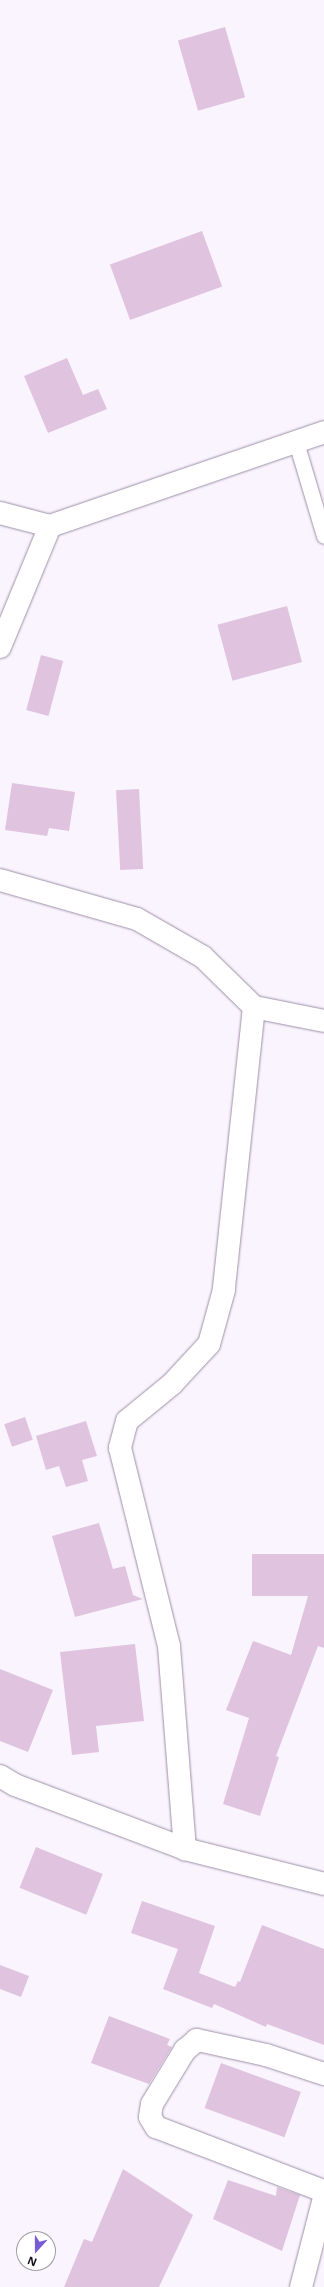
<!DOCTYPE html>
<style>
body{margin:0}
#map{position:relative;width:324px;height:2287px;overflow:hidden;background:#faf4fe;font-family:"Noto Sans",sans-serif}
div>[style]{position:absolute}
.building>*{inset:0;background:#dfc3df;transform-origin:0 0}
.roads{filter:drop-shadow(0 0 1px #9d8fa7) drop-shadow(0 0 1px #9d8fa7)}
.service>*{height:15px;margin:-7.5px;padding:0 7.5px;transform-origin:7.5px;border-radius:7.5px;background:#fff}
.minor>*{height:22px;margin:-11px;padding:0 11px;transform-origin:11px;border-radius:11px;background:#fff}
span{translate:-50% -50%;white-space:nowrap;text-align:center;line-height:1.15;-webkit-text-stroke:4px #fff;paint-order:stroke}
.north{position:absolute;left:16px;top:2231px;width:40px;height:40px;box-sizing:border-box;background:#fff;border:1px solid #a09da1;border-radius:50%;rotate:201deg;font-size:11px;font-weight:700;line-height:16px;text-align:center;color:#110b14}
.north::after{content:'';display:block;margin:auto;width:14px;height:18px;background:#785cd6;clip-path:polygon(50% 0,100% 100%,50% 72%,0 100%)}
</style>
<div id="map">
<div class="building">
<i style="left:225px;top:27px;width:73px;height:49px;rotate:74deg"></i>
<i style="left:202px;top:231px;width:59px;height:98px;rotate:70deg"></i>
<i style="clip-path:polygon(67px 358px,83px 395px,98px 389px,107px 409px,48px 433px,24px 376px)"></i>
<i style="left:287px;top:606px;width:58px;height:72px;rotate:75deg"></i>
<i style="left:41px;top:655px;width:23px;height:57px;rotate:15deg"></i>
<i style="clip-path:polygon(12px 783px,75px 792px,69px 831px,49px 828px,47px 836px,5px 830px)"></i>
<i style="left:139px;top:789px;width:80px;height:23px;rotate:87deg"></i>
<i style="left:25px;top:1417px;width:24px;height:22px;rotate:71deg"></i>
<i style="clip-path:polygon(86px 1421px,97px 1456px,82px 1460px,88px 1481px,66px 1487px,59px 1466px,46px 1470px,36px 1436px)"></i>
<i style="clip-path:polygon(99px 1523px,113px 1569px,125px 1566px,133px 1595px,143px 1599px,75px 1617px,52px 1536px)"></i>
<i style="clip-path:polygon(252px 1554px,324px 1554px,324px 1648px,318px 1646px,276px 1756px,279px 1757px,260px 1816px,223px 1804px,249px 1718px,226px 1710px,253px 1641px,291px 1655px,308px 1596px,252px 1596px)"></i>
<i style="clip-path:polygon(135px 1644px,144px 1721px,96px 1726px,99px 1752px,72px 1755px,60px 1652px)"></i>
<i style="clip-path:polygon(0 1669px,53px 1690px,28px 1752px,0 1741px)"></i>
<i style="left:36px;top:1847px;width:72px;height:44px;rotate:22deg"></i>
<i style="clip-path:polygon(142px 1901px,215px 1926px,199px 1973px,235px 1987px,238px 1981px,240px 1982px,262px 1925px,324px 1949px,324px 2045px,267px 2024px,266px 2027px,214px 2004px,212px 2008px,163px 1989px,178px 1949px,131px 1933px)"></i>
<i style="clip-path:polygon(0 1965px,29px 1976px,21px 1997px,0 1989px)"></i>
<i style="clip-path:polygon(109px 2016px,170px 2039px,167px 2045px,172px 2047px,149px 2084px,91px 2063px)"></i>
<i style="left:221px;top:2063px;width:85px;height:48px;rotate:20deg"></i>
<i style="clip-path:polygon(123px 2169px,193px 2215px,159px 2287px,64px 2287px,84px 2239px,92px 2242px)"></i>
<i style="clip-path:polygon(228px 2180px,276px 2196px,277px 2187px,300px 2195px,282px 2251px,213px 2219px)"></i>
</div>
<div class="roads">
<div class="service">
<i style="left:296px;top:442px;width:98px;rotate:73.4deg"></i>
</div>
<div class="minor">
<i style="left:0;top:513px;width:52px;rotate:14.6deg"></i>
<i style="left:50px;top:526px;width:290px;rotate:-18.9deg"></i>
<i style="left:0;top:647px;width:131px;rotate:-67.5deg"></i>
<i style="left:0;top:880px;width:142px;rotate:15.9deg"></i>
<i style="left:137px;top:919px;width:76px;rotate:29.9deg"></i>
<i style="left:203px;top:957px;width:71px;rotate:44.4deg"></i>
<i style="left:254px;top:1007px;width:285px;rotate:96.1deg"></i>
<i style="left:224px;top:1290px;width:56px;rotate:105.5deg"></i>
<i style="left:209px;top:1344px;width:54px;rotate:132.8deg"></i>
<i style="left:172px;top:1384px;width:58px;rotate:140.6deg"></i>
<i style="left:127px;top:1421px;width:28px;rotate:105deg"></i>
<i style="left:120px;top:1448px;width:204px;rotate:76.1deg"></i>
<i style="left:169px;top:1646px;width:204px;rotate:85.5deg"></i>
<i style="left:254px;top:1007px;width:71px;rotate:11.3deg"></i>
<i style="left:0;top:1776px;width:17px;rotate:31deg"></i>
<i style="left:15px;top:1785px;width:182px;rotate:20.6deg"></i>
<i style="left:185px;top:1849px;width:143px;rotate:14.1deg"></i>
<i style="left:324px;top:2074px;width:61px;rotate:-161.9deg"></i>
<i style="left:266px;top:2055px;width:71px;rotate:-167.7deg"></i>
<i style="left:197px;top:2040px;width:16px;rotate:140deg"></i>
<i style="left:185px;top:2050px;width:63px;rotate:121.4deg"></i>
<i style="left:152px;top:2104px;width:13px;rotate:99deg"></i>
<i style="left:150px;top:2117px;width:12px;rotate:59deg"></i>
<i style="left:156px;top:2127px;width:180px;rotate:20.9deg"></i>
<i style="left:301px;top:2287px;width:92px;rotate:-75.5deg"></i>
</div>
</div>
<div class="north">N</div>
</div>
